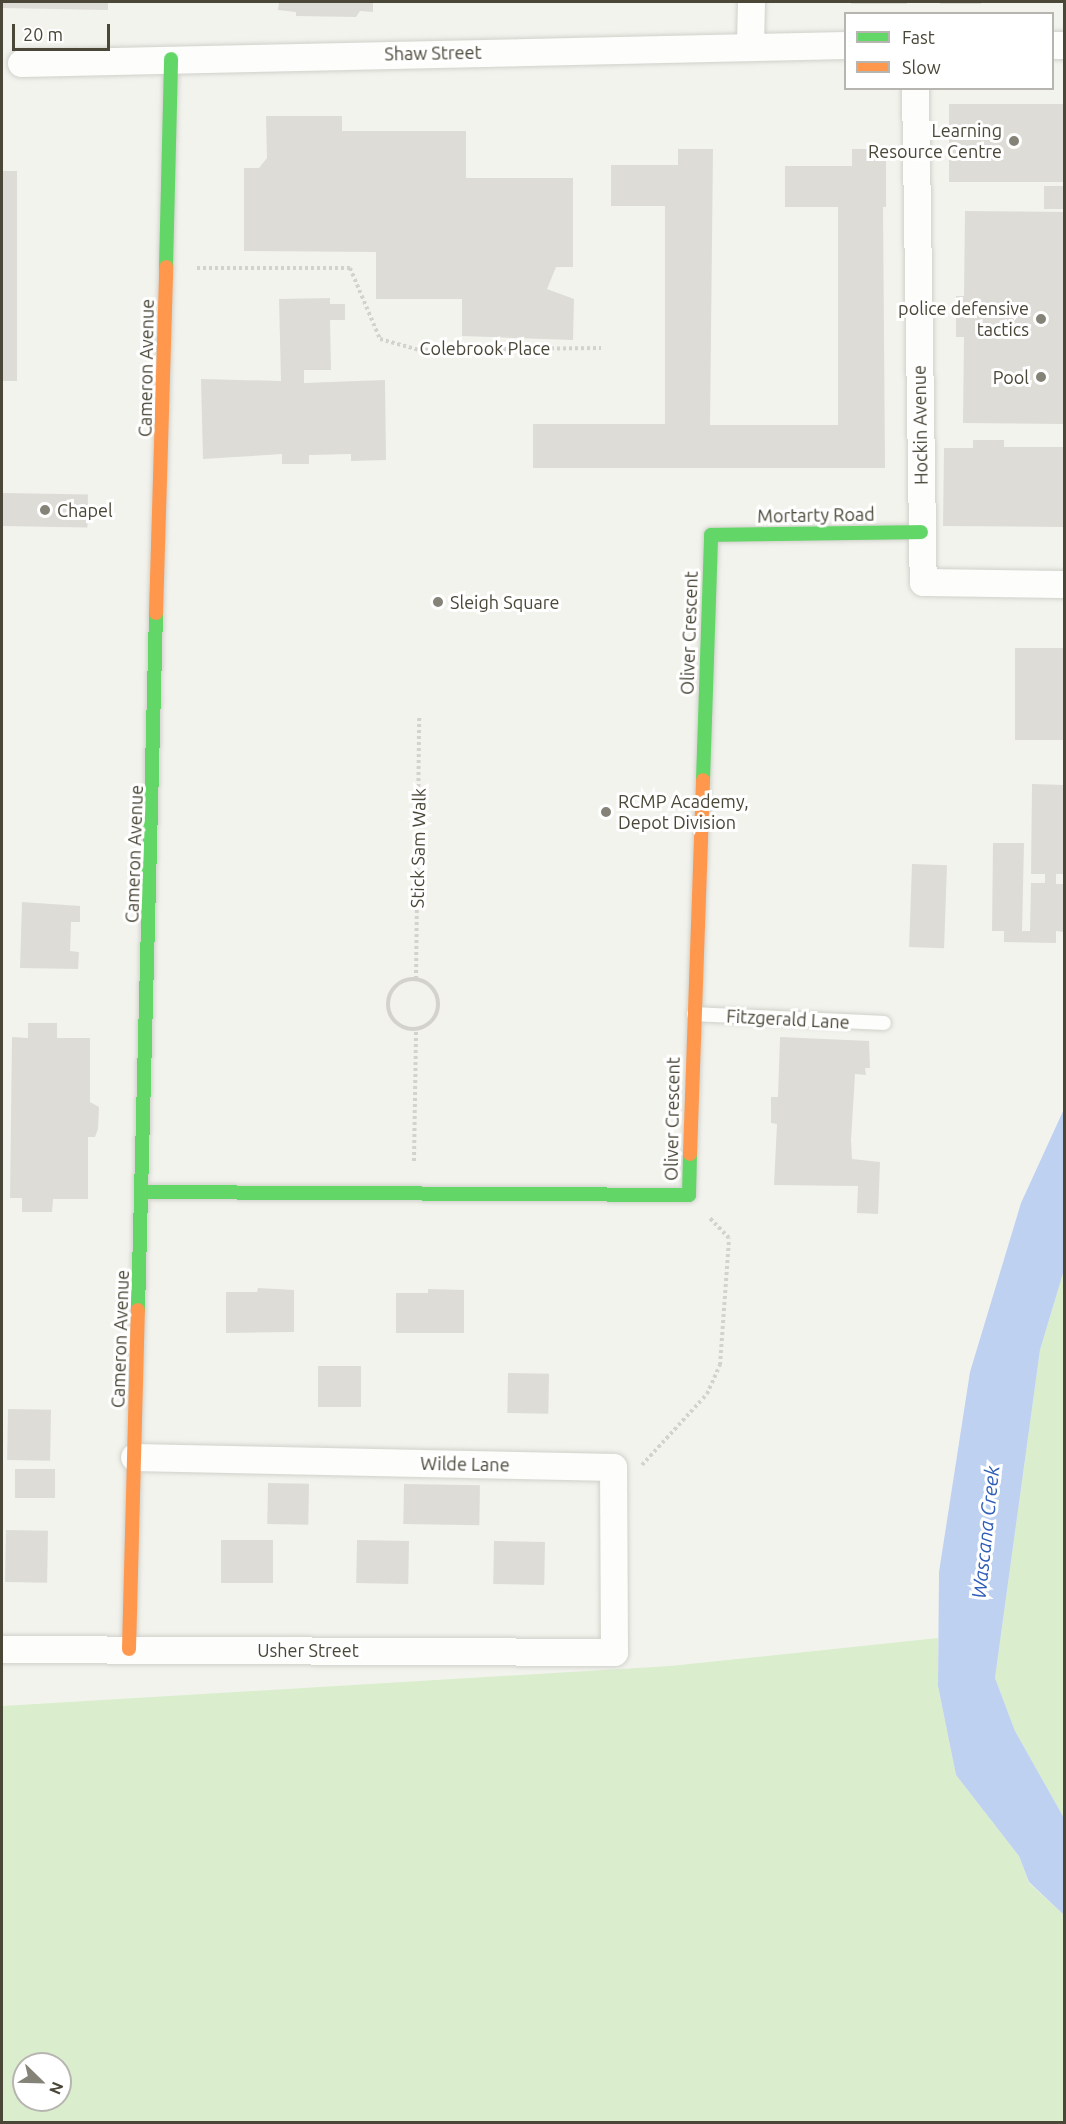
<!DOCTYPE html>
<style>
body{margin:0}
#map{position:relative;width:1066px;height:2124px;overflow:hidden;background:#f3f3ee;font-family:Ubuntu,sans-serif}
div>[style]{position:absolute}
.green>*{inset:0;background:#daeece}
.water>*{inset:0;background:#bed1f0}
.building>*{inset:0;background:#dddcd6;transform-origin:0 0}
.path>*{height:4px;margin-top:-2px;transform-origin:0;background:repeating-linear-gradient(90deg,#d3d2cc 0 3px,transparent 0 6px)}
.path>.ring{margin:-2px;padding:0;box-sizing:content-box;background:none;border:4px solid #d3d2cc;border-radius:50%}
.roads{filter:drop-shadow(0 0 2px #d1d1cb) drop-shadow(0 0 2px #d1d1cb)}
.lane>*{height:14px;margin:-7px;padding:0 7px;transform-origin:7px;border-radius:7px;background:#fdfdfc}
.street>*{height:27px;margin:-13.5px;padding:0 13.5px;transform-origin:13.5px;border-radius:13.5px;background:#fdfdfc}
.fast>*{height:14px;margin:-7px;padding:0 7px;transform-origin:7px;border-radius:7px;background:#63d668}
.slow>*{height:14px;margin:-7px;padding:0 7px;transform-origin:7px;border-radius:7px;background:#ff974d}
.dots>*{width:16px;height:16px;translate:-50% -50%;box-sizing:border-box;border:3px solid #fff;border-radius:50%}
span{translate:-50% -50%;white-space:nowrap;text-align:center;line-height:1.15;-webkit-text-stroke:6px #fff;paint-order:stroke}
.street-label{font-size:18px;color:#4a4738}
.poi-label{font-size:18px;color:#4a4738}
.right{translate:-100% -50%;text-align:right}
.left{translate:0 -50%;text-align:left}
.water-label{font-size:20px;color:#2f5eb8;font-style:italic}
.frame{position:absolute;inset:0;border:3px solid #4a4738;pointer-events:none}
.legend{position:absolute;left:844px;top:12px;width:210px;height:78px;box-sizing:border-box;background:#fff;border:2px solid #b7b5af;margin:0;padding:8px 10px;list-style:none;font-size:18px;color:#4a4738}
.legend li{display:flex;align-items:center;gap:12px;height:30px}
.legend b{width:30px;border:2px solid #b7b5af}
.north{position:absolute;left:12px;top:2052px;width:60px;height:60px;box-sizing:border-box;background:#fff;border:2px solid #b7b5af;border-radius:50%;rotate:113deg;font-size:16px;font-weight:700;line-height:24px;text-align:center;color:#4a4738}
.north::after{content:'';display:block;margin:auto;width:21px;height:27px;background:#858378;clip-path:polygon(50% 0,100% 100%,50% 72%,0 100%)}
.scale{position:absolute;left:12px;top:24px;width:98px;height:27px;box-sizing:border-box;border:3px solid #4a4738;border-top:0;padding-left:8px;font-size:18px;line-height:21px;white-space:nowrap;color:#4a4738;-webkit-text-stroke:4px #fff;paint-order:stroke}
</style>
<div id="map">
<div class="green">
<i style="clip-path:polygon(1064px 1270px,1064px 1818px,1015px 1731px,995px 1678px,1040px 1350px)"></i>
<i style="clip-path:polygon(evenodd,938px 1638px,938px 1686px,956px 1775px,1019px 1856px,1029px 1883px,1064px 1915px,1064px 2122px,2px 2122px,2px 1706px,670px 1666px,938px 1638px,24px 2064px,60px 2064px,60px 2100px,24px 2100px,24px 2064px)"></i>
</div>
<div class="water">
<i style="clip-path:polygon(1064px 1109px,1064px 1270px,1040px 1350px,995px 1678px,1015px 1731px,1064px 1818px,1064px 1915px,1029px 1882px,1019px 1856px,956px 1775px,938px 1686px,939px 1572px,970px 1372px,1021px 1203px)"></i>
</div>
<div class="building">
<i style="clip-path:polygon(2px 2px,108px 2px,108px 10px,2px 8px)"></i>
<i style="clip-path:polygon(279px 2px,373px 2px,373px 12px,360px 11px,356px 17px,296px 16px,296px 12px,278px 10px)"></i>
<i style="left:851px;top:2px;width:56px;height:2px"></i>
<i style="left:940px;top:2px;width:41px;height:2px"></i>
<i style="left:949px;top:104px;width:115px;height:78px"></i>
<i style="clip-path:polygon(266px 116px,342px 116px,342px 131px,466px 131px,466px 178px,573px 178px,573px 267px,556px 267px,547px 289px,574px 299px,573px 340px,462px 336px,462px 299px,376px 299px,376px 252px,244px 251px,244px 168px,259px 168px,267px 158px)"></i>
<i style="clip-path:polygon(678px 149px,713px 149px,710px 425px,838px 425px,838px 207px,785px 207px,785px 166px,852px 166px,852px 149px,886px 149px,886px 207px,883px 207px,885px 468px,533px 468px,533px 424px,665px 424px,665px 206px,611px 206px,611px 165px,678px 165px)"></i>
<i style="left:2px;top:171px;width:15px;height:210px"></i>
<i style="left:1044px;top:186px;width:20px;height:23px"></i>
<i style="clip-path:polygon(965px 211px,1064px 212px,1064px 424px,963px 423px,964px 337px,956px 337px,956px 296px,964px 296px)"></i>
<i style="clip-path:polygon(330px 298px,330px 304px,345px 304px,345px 320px,330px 320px,331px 370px,304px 370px,304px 383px,385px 380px,386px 460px,351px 461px,351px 454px,309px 455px,309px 464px,282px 464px,282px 454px,203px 459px,201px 379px,281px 381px,279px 299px)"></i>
<i style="clip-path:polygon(973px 440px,1004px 440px,1004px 447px,1064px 447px,1064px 527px,943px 526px,944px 448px,973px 448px)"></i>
<i style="left:2px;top:493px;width:86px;height:33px;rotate:1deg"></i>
<i style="left:1015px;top:648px;width:49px;height:92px"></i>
<i style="clip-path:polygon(1032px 784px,1064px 785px,1064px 874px,1056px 874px,1056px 884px,1064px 884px,1064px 932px,1056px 931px,1056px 943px,1004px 942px,1004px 931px,992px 931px,993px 843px,1024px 843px,1022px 931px,1030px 931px,1031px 883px,1045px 883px,1045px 874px,1031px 874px)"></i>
<i style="left:912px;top:864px;width:35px;height:83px;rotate:2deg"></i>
<i style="clip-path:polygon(22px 902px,80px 906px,80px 922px,71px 922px,70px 951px,79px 952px,78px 969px,20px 968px)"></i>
<i style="clip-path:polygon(28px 1023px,57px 1023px,57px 1038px,90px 1038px,90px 1102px,99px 1107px,98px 1129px,95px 1137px,88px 1137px,88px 1199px,53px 1199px,52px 1212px,22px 1212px,22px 1198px,10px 1198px,12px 1037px,28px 1038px)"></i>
<i style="clip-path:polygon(780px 1037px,869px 1041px,870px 1068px,865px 1068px,866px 1075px,855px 1074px,851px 1140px,852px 1159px,880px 1162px,878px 1214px,857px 1213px,858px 1186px,774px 1185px,777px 1124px,771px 1123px,771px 1097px,778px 1097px)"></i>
<i style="clip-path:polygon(258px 1288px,294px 1290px,294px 1332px,226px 1333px,226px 1292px,257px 1292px)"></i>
<i style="clip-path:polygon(428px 1289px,464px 1290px,464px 1333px,396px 1333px,396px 1293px,428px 1293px)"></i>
<i style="left:318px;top:1366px;width:43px;height:41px"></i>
<i style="left:508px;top:1373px;width:41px;height:40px;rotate:1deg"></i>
<i style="left:8px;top:1409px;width:43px;height:51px;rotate:1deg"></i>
<i style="left:15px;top:1469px;width:40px;height:29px"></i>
<i style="left:268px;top:1483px;width:41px;height:41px;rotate:1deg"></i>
<i style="left:404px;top:1484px;width:76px;height:40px;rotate:1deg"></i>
<i style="left:6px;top:1530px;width:42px;height:52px;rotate:1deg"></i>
<i style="left:221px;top:1540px;width:52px;height:43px"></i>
<i style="left:357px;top:1540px;width:52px;height:43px;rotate:1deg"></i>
<i style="left:494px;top:1541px;width:51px;height:43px;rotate:1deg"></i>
</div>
<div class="path">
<i style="left:197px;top:268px;width:153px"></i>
<i style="left:350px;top:268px;width:77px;rotate:67.1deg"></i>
<i style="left:380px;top:339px;width:41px;rotate:15.8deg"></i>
<i style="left:419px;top:350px;width:182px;rotate:-0.6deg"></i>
<i class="ring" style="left:388px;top:979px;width:46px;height:46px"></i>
<i style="left:416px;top:979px;width:263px;rotate:-89.3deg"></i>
<i style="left:414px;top:1161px;width:131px;rotate:-89.1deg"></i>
<i style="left:642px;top:1465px;width:96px;rotate:-47.5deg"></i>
<i style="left:707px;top:1394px;width:32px;rotate:-66deg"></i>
<i style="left:720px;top:1365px;width:127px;rotate:-85.9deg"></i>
<i style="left:729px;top:1238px;width:28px;rotate:-134deg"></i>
</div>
<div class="roads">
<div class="lane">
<i style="left:694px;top:1014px;width:190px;rotate:2.7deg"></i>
</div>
<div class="street">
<i style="left:750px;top:45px;width:43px;rotate:-88.7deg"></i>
<i style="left:1052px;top:45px;width:12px"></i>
<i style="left:21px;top:63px;width:825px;rotate:-1.25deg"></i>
<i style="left:915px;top:88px;width:494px;rotate:89.1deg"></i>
<i style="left:923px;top:582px;width:141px;rotate:0.8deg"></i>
<i style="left:2px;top:1649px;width:612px;rotate:0.28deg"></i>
<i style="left:614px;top:1652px;width:185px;rotate:-90.3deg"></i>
<i style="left:613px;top:1467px;width:479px;rotate:-178.8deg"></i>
</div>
<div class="fast">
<i style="left:166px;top:267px;width:208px;rotate:-88.6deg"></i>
<i style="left:703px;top:780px;width:245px;rotate:-88.1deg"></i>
<i style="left:711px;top:535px;width:210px;rotate:-0.8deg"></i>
<i style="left:143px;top:1192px;width:546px;rotate:0.31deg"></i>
<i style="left:689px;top:1195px;width:41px;rotate:-88.6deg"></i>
<i style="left:138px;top:1310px;width:697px;rotate:-88.52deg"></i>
</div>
<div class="slow">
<i style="left:156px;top:613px;width:346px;rotate:-88.3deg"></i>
<i style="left:690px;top:1154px;width:374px;rotate:-88deg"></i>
<i style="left:129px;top:1649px;width:339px;rotate:-88.5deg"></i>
</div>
</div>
<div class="dots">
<i style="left:1014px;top:141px;background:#858378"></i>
<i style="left:1041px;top:319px;background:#858378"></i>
<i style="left:1041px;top:377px;background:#858378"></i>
<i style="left:45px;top:510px;background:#858378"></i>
<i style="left:438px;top:602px;background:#858378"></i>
<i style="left:606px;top:812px;background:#858378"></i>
</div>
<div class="street-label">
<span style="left:433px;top:53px;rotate:-1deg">Shaw Street</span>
<span style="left:485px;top:348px">Colebrook Place</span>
<span style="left:146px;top:368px;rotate:-89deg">Cameron Avenue</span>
<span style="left:920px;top:425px;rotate:-91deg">Hockin Avenue</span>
<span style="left:816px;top:515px;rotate:-1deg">Mortarty Road</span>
<span style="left:689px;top:633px;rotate:-88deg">Oliver Crescent</span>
<span style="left:418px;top:848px;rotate:-89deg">Stick Sam Walk</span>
<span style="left:134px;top:854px;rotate:-88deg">Cameron Avenue</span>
<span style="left:788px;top:1019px;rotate:3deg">Fitzgerald Lane</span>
<span style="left:672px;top:1119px;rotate:-89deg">Oliver Crescent</span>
<span style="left:120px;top:1339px;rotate:-88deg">Cameron Avenue</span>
<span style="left:465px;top:1464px;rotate:1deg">Wilde Lane</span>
<span style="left:308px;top:1650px">Usher Street</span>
</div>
<div class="poi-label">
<span class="right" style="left:1002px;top:141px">Learning<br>Resource Centre</span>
<span class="right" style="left:1029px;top:319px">police defensive<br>tactics</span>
<span class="right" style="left:1029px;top:377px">Pool</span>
<span class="left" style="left:57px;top:510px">Chapel</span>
<span class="left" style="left:450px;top:602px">Sleigh Square</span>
<span class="left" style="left:618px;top:812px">RCMP Academy,<br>Depot Division</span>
</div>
<div class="water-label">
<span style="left:985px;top:1532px;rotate:-84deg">Wascana Creek</span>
</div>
<div class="frame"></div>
<ul class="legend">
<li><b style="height:8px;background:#63d668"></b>Fast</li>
<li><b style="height:8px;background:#ff974d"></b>Slow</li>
</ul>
<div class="north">N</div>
<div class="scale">20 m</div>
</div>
